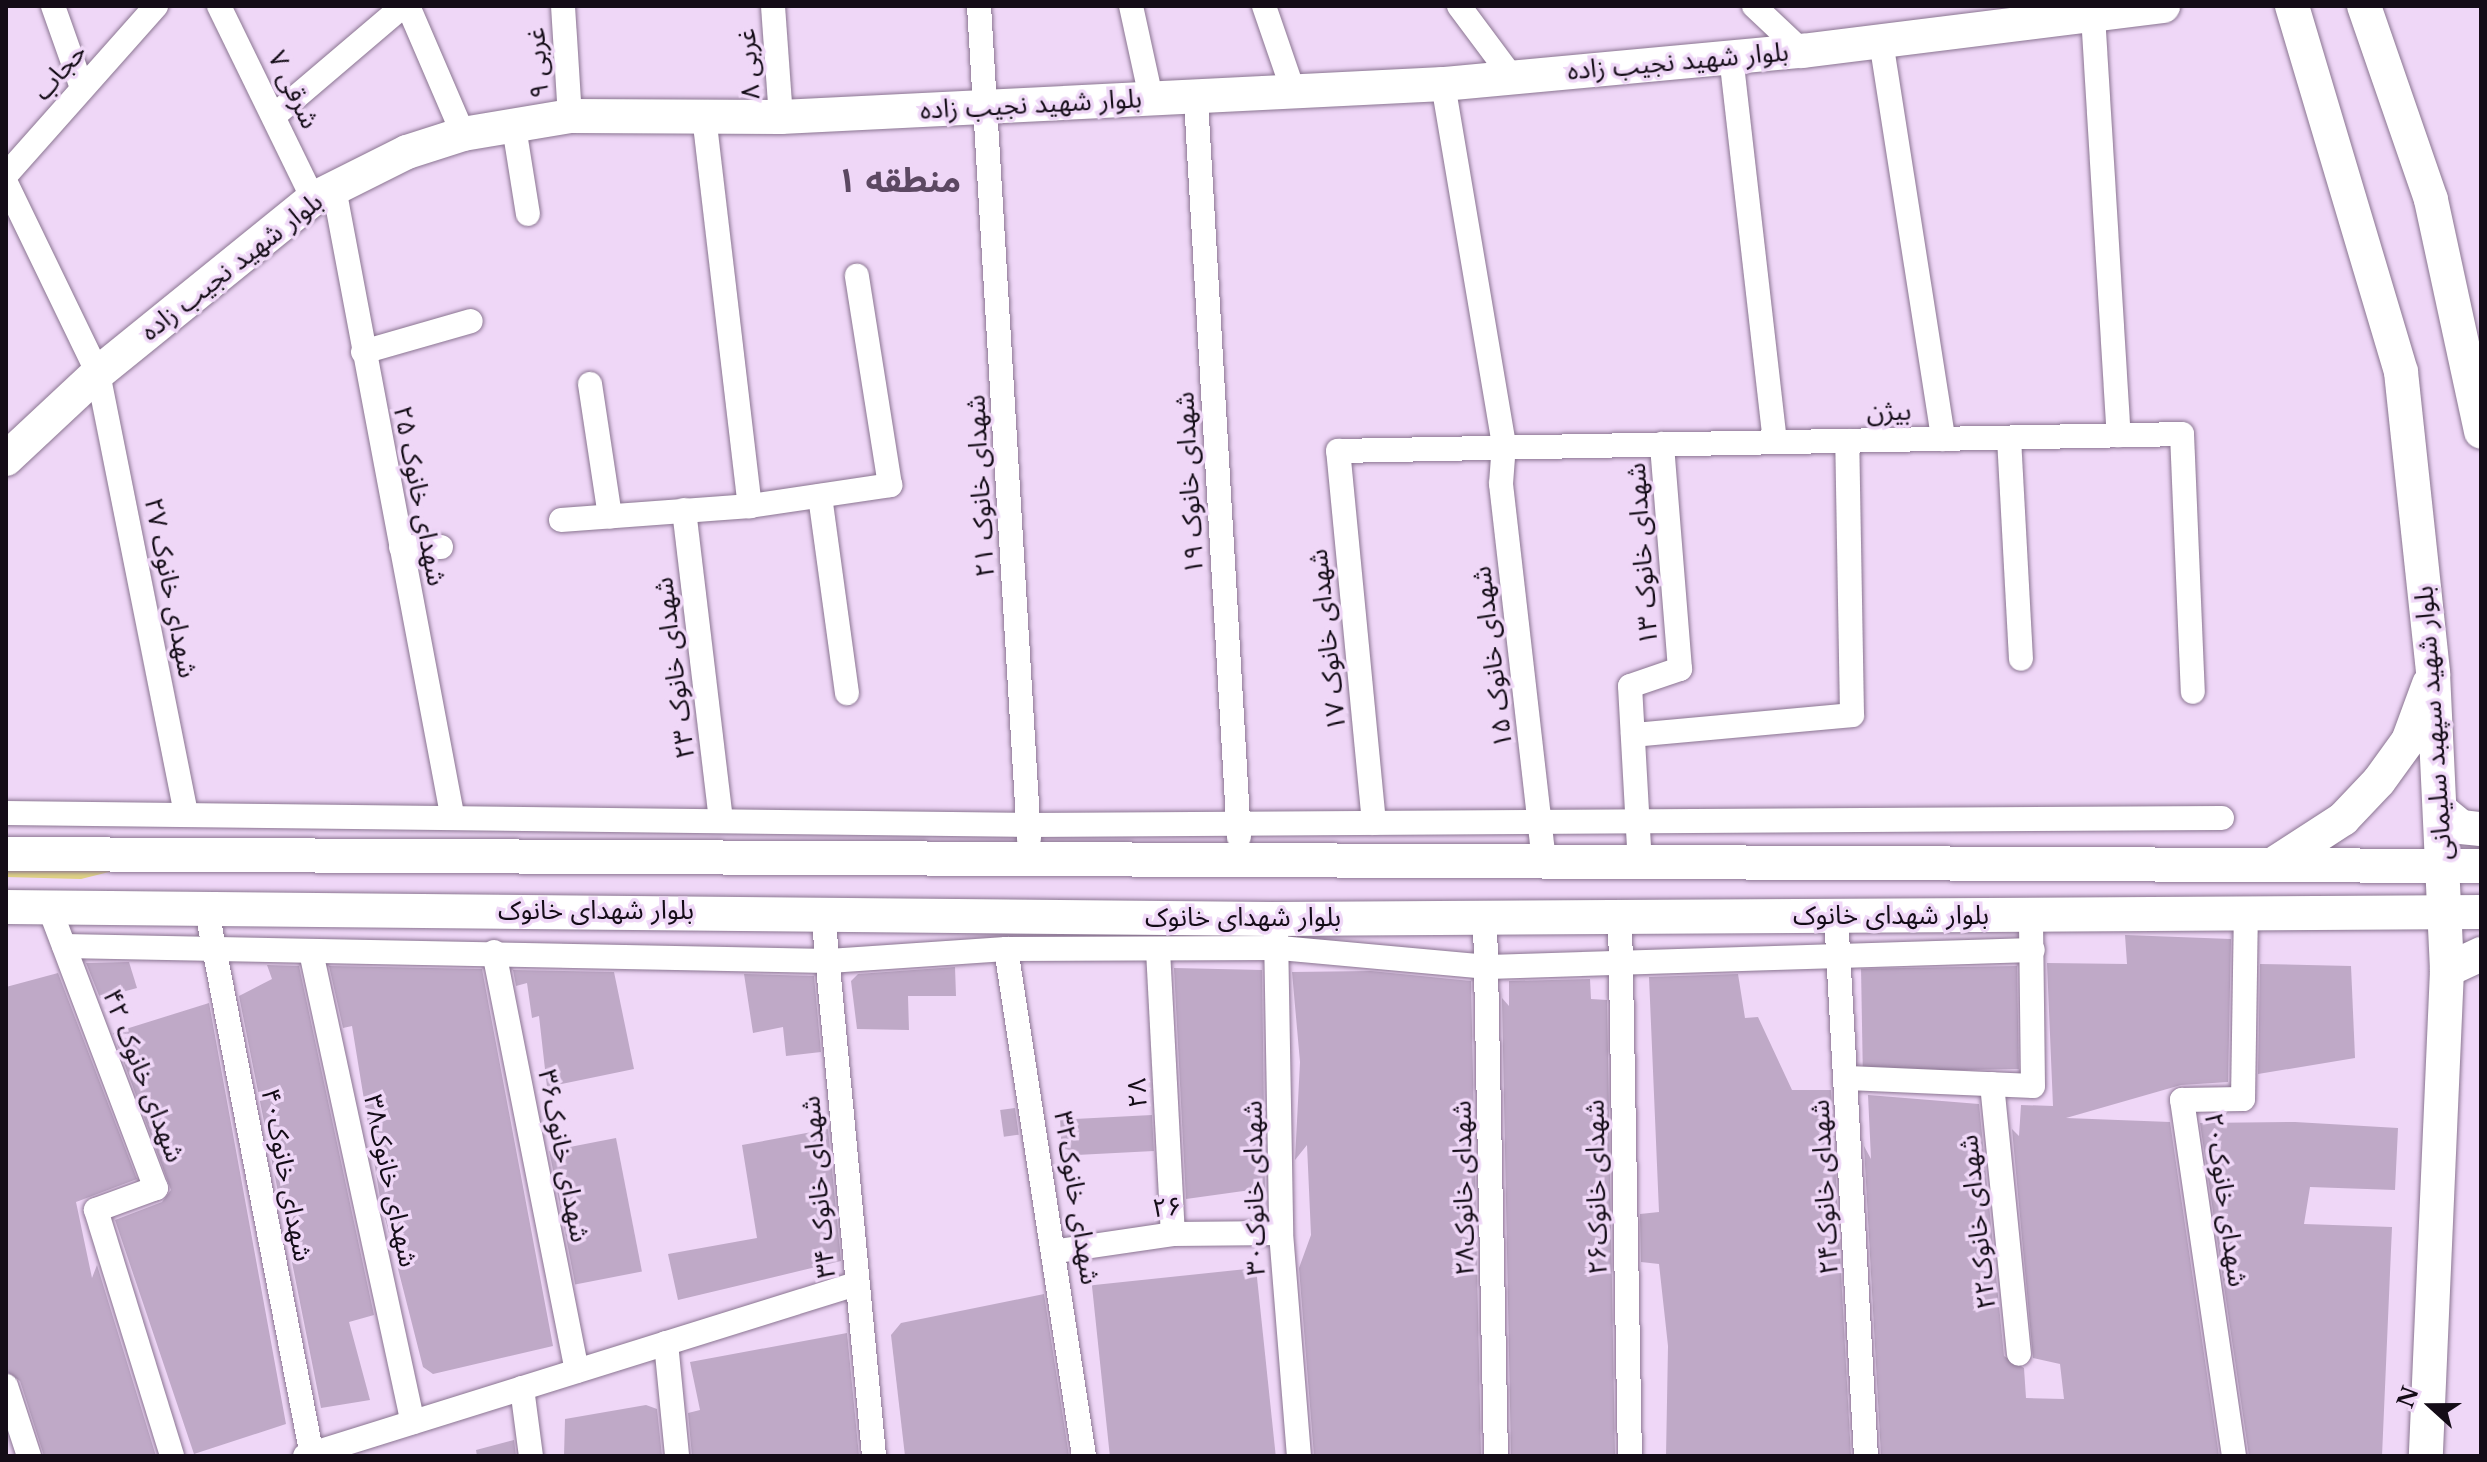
<!DOCTYPE html>
<meta charset="utf-8">
<style>
body{margin:0}
#map{position:relative;width:2487px;height:1462px;overflow:hidden;background:#efd7f7;font-family:"Libre Baskerville","Noto Sans Arabic",serif}
div>[style]{position:absolute}
.green>*{inset:0;background:#ded183}
.building>*{inset:0;background:#bfa9c7;transform-origin:0 0}
.roads{filter:drop-shadow(0 0 2px #8a7591) drop-shadow(0 0 2px #8a7591)}
.street>*{height:24px;margin:-12px;padding:0 12px;transform-origin:12px;border-radius:12px;background:#fff}
.secondary>*{height:34px;margin:-17px;padding:0 17px;transform-origin:17px;border-radius:17px;background:#fff}
span{translate:-50% -50%;white-space:nowrap;text-align:center;line-height:1.15;-webkit-text-stroke:7px #efd7f7;paint-order:stroke}
.street-label{font-size:26px;color:#140c17}
.district-label{font-size:34px;color:#5c4862;font-weight:700}
.frame{position:absolute;inset:0;border:8px solid #140c17;pointer-events:none}
.north{position:absolute;left:2391px;top:1366px;width:80px;height:80px;-webkit-text-stroke:6px #efd7f7;paint-order:stroke;rotate:291deg;font-size:22px;font-weight:700;line-height:32px;text-align:center;color:#140c17}
.north::after{content:'';display:block;margin:auto;width:28px;height:36px;background:#140c17;clip-path:polygon(50% 0,100% 100%,50% 72%,0 100%)}
</style>
<div id="map">
<div class="green">
<i style="clip-path:polygon(6px 867px,113px 871px,81px 879px,6px 877px)"></i>
</div>
<div class="building">
<i style="clip-path:polygon(2125px 935px,2231px 939px,2228px 1082px,2181px 1085px,2066px 1118px,2170px 1122px,2219px 1456px,1881px 1456px,1864px 1146px,1871px 1159px,1868px 1095px,1979px 1104px,2004px 1356px,2024px 1368px,2026px 1398px,2064px 1399px,2060px 1364px,2033px 1358px,2012px 1129px,2019px 1136px,2021px 1105px,2053px 1106px,2047px 963px,2127px 964px)"></i>
<i style="clip-path:polygon(129px 962px,137px 988px,100px 998px,86px 963px)"></i>
<i style="clip-path:polygon(2260px 964px,2351px 966px,2355px 1058px,2258px 1074px)"></i>
<i style="clip-path:polygon(267px 965px,299px 966px,374px 1315px,349px 1322px,370px 1400px,321px 1408px,239px 996px,272px 979px)"></i>
<i style="clip-path:polygon(329px 966px,482px 969px,553px 1346px,433px 1374px,423px 1367px,380px 1198px,352px 1026px,343px 1028px)"></i>
<i style="left:2017px;top:966px;width:103px;height:156px;rotate:89deg"></i>
<i style="clip-path:polygon(955px 967px,956px 996px,908px 996px,909px 1030px,857px 1029px,851px 981px,858px 974px)"></i>
<i style="clip-path:polygon(1174px 968px,1262px 970px,1265px 1188px,1186px 1199px)"></i>
<i style="clip-path:polygon(513px 970px,614px 972px,634px 1069px,547px 1087px,539px 1016px,532px 1018px,527px 983px,516px 986px)"></i>
<i style="clip-path:polygon(1371px 971px,1471px 981px,1481px 1456px,1314px 1456px,1299px 1268px,1311px 1235px,1307px 1145px,1295px 1160px,1300px 1062px,1292px 972px)"></i>
<i style="clip-path:polygon(58px 973px,137px 1179px,76px 1202px,92px 1278px,97px 1265px,156px 1456px,44px 1456px,20px 1381px,6px 1371px,6px 987px)"></i>
<i style="clip-path:polygon(744px 974px,814px 976px,821px 1052px,786px 1056px,783px 1027px,753px 1033px)"></i>
<i style="clip-path:polygon(1738px 974px,1745px 1018px,1758px 1017px,1792px 1090px,1831px 1090px,1851px 1456px,1666px 1456px,1668px 1346px,1659px 1264px,1641px 1262px,1640px 1214px,1659px 1212px,1649px 977px)"></i>
<i style="clip-path:polygon(1590px 979px,1591px 999px,1607px 1000px,1615px 1456px,1511px 1456px,1502px 998px,1509px 1006px,1509px 981px)"></i>
<i style="clip-path:polygon(209px 1003px,286px 1424px,194px 1454px,115px 1220px,162px 1202px,171px 1190px,113px 1033px)"></i>
<i style="left:1015px;top:1108px;width:27px;height:15px;rotate:82deg"></i>
<i style="left:1152px;top:1115px;width:36px;height:92px;rotate:87deg"></i>
<i style="clip-path:polygon(2295px 1122px,2398px 1128px,2395px 1190px,2310px 1187px,2304px 1224px,2392px 1227px,2382px 1456px,2249px 1456px,2200px 1123px)"></i>
<i style="clip-path:polygon(828px 1129px,841px 1261px,678px 1300px,668px 1254px,757px 1238px,742px 1145px)"></i>
<i style="left:616px;top:1138px;width:136px;height:68px;rotate:79deg"></i>
<i style="left:1256px;top:1268px;width:189px;height:165px;rotate:84deg"></i>
<i style="clip-path:polygon(1044px 1294px,1069px 1456px,905px 1456px,891px 1335px,901px 1323px)"></i>
<i style="clip-path:polygon(847px 1333px,859px 1456px,692px 1456px,688px 1413px,700px 1410px,690px 1362px)"></i>
<i style="clip-path:polygon(646px 1405px,657px 1409px,662px 1456px,564px 1456px,565px 1419px)"></i>
<i style="clip-path:polygon(514px 1440px,516px 1456px,477px 1456px,476px 1450px)"></i>
</div>
<div class="roads">
<div class="street">
<i style="left:53px;top:6px;width:87px;rotate:70.5deg"></i>
<i style="left:219px;top:6px;width:215px;rotate:64deg"></i>
<i style="left:408px;top:6px;width:139px;rotate:66.7deg"></i>
<i style="left:563px;top:6px;width:110px;rotate:86.4deg"></i>
<i style="left:773px;top:6px;width:111px;rotate:85.9deg"></i>
<i style="left:979px;top:6px;width:834px;rotate:86.56deg"></i>
<i style="left:1131px;top:6px;width:94px;rotate:77.7deg"></i>
<i style="left:1264px;top:6px;width:92px;rotate:71deg"></i>
<i style="left:1459px;top:6px;width:89px;rotate:53.3deg"></i>
<i style="left:1754px;top:6px;width:66px;rotate:43.2deg"></i>
<i style="left:2093px;top:15px;width:421px;rotate:86.5deg"></i>
<i style="left:1881px;top:41px;width:403px;rotate:81.1deg"></i>
<i style="left:1731px;top:56px;width:388px;rotate:83.5deg"></i>
<i style="left:1443px;top:84px;width:365px;rotate:80.4deg"></i>
<i style="left:1504px;top:444px;width:40px;rotate:94.3deg"></i>
<i style="left:1501px;top:484px;width:382px;rotate:83.5deg"></i>
<i style="left:1196px;top:100px;width:738px;rotate:86.66deg"></i>
<i style="left:275px;top:115px;width:168px;rotate:-40.4deg"></i>
<i style="left:704px;top:116px;width:393px;rotate:83.3deg"></i>
<i style="left:514px;top:127px;width:88px;rotate:80.9deg"></i>
<i style="left:6px;top:175px;width:226px;rotate:-48.4deg"></i>
<i style="left:6px;top:183px;width:211px;rotate:64.2deg"></i>
<i style="left:98px;top:373px;width:450px;rotate:78.7deg"></i>
<i style="left:334px;top:188px;width:637px;rotate:79.33deg"></i>
<i style="left:363px;top:352px;width:112px;rotate:-16deg"></i>
<i style="left:590px;top:384px;width:134px;rotate:81.4deg"></i>
<i style="left:2009px;top:438px;width:221px;rotate:86.9deg"></i>
<i style="left:820px;top:496px;width:199px;rotate:82.2deg"></i>
<i style="left:684px;top:510px;width:312px;rotate:83.2deg"></i>
<i style="left:561px;top:520px;width:190px;rotate:-4.2deg"></i>
<i style="left:750px;top:506px;width:142px;rotate:-8.5deg"></i>
<i style="left:890px;top:485px;width:212px;rotate:-99deg"></i>
<i style="left:401px;top:547px;width:40px"></i>
<i style="left:1633px;top:735px;width:220px;rotate:-5.2deg"></i>
<i style="left:1852px;top:715px;width:274px;rotate:-91deg"></i>
<i style="left:6px;top:813px;width:1022px;rotate:0.67deg"></i>
<i style="left:1028px;top:825px;width:1194px;rotate:-0.34deg"></i>
<i style="left:1374px;top:823px;width:374px;rotate:-95.5deg"></i>
<i style="left:1338px;top:451px;width:844px;rotate:-1.15deg"></i>
<i style="left:2182px;top:434px;width:258px;rotate:87.6deg"></i>
<i style="left:1640px;top:865px;width:179px;rotate:-93.2deg"></i>
<i style="left:1630px;top:686px;width:53px;rotate:-18.8deg"></i>
<i style="left:1680px;top:669px;width:226px;rotate:-94.6deg"></i>
<i style="left:206px;top:906px;width:560px;rotate:79.09deg"></i>
<i style="left:49px;top:907px;width:301px;rotate:69.2deg"></i>
<i style="left:156px;top:1188px;width:64px;rotate:159.9deg"></i>
<i style="left:96px;top:1210px;width:257px;rotate:72.8deg"></i>
<i style="left:823px;top:913px;width:545px;rotate:84.63deg"></i>
<i style="left:1836px;top:915px;width:542px;rotate:86.83deg"></i>
<i style="left:1485px;top:918px;width:538px;rotate:88.83deg"></i>
<i style="left:1620px;top:918px;width:538px;rotate:88.94deg"></i>
<i style="left:1276px;top:933px;width:300px;rotate:89deg"></i>
<i style="left:1281px;top:1233px;width:224px;rotate:85.4deg"></i>
<i style="left:64px;top:946px;width:765px;rotate:1.12deg"></i>
<i style="left:829px;top:961px;width:177px;rotate:-3.9deg"></i>
<i style="left:1006px;top:949px;width:274px;rotate:-0.2deg"></i>
<i style="left:1280px;top:948px;width:209px;rotate:5.2deg"></i>
<i style="left:1488px;top:967px;width:545px;rotate:-1.79deg"></i>
<i style="left:1006px;top:949px;width:513px;rotate:81.25deg"></i>
<i style="left:1158px;top:950px;width:284px;rotate:87deg"></i>
<i style="left:311px;top:952px;width:481px;rotate:77.8deg"></i>
<i style="left:494px;top:952px;width:427px;rotate:78.8deg"></i>
<i style="left:1848px;top:1078px;width:185px;rotate:2.5deg"></i>
<i style="left:2033px;top:1086px;width:170px;rotate:-90.7deg"></i>
<i style="left:1992px;top:1084px;width:271px;rotate:84.3deg"></i>
<i style="left:1058px;top:1251px;width:116px;rotate:-8.4deg"></i>
<i style="left:1173px;top:1234px;width:108px;rotate:-0.5deg"></i>
<i style="left:666px;top:1343px;width:114px;rotate:84.4deg"></i>
<i style="left:6px;top:1386px;width:74px;rotate:71.8deg"></i>
<i style="left:522px;top:1388px;width:69px;rotate:82.5deg"></i>
<i style="left:305px;top:1456px;width:577px;rotate:-17.34deg"></i>
<i style="left:2234px;top:1456px;width:360px;rotate:-98.3deg"></i>
<i style="left:2182px;top:1100px;width:61px;rotate:-0.9deg"></i>
<i style="left:2243px;top:1099px;width:187px;rotate:-89.1deg"></i>
</div>
<div class="secondary">
<i style="left:2292px;top:6px;width:382px;rotate:73.4deg"></i>
<i style="left:2401px;top:372px;width:303px;rotate:83.9deg"></i>
<i style="left:2433px;top:673px;width:297px;rotate:87.3deg"></i>
<i style="left:2447px;top:970px;width:486px;rotate:92.5deg"></i>
<i style="left:2364px;top:6px;width:205px;rotate:70.9deg"></i>
<i style="left:2431px;top:200px;width:237px;rotate:77.8deg"></i>
<i style="left:6px;top:459px;width:126px;rotate:-43.1deg"></i>
<i style="left:98px;top:373px;width:277px;rotate:-39deg"></i>
<i style="left:313px;top:199px;width:105px;rotate:-26.6deg"></i>
<i style="left:407px;top:152px;width:59px;rotate:-17.8deg"></i>
<i style="left:463px;top:134px;width:109px;rotate:-9.5deg"></i>
<i style="left:570px;top:116px;width:211px;rotate:0.3deg"></i>
<i style="left:781px;top:117px;width:663px;rotate:-2.85deg"></i>
<i style="left:1443px;top:84px;width:361px;rotate:-5.3deg"></i>
<i style="left:1802px;top:51px;width:364px;rotate:-7.1deg"></i>
<i style="left:2444px;top:813px;width:22px;rotate:39deg"></i>
<i style="left:2461px;top:827px;width:20px;rotate:6deg"></i>
<i style="left:6px;top:854px;width:2475px;rotate:0.28deg"></i>
<i style="left:2272px;top:865px;width:85px;rotate:-32.9deg"></i>
<i style="left:2343px;top:819px;width:52px;rotate:-46.5deg"></i>
<i style="left:2379px;top:781px;width:49px;rotate:-54.1deg"></i>
<i style="left:2408px;top:741px;width:61px;rotate:-69.8deg"></i>
<i style="left:6px;top:907px;width:1266px;rotate:0.54deg"></i>
<i style="left:1272px;top:919px;width:1209px;rotate:-0.33deg"></i>
<i style="left:2447px;top:970px;width:38px;rotate:-25deg"></i>
</div>
</div>
<div class="street-label">
<span style="left:1678px;top:62px;rotate:-5deg">بلوار شهید نجیب زاده</span>
<span style="left:538px;top:63px;rotate:-93deg">غربی ۹</span>
<span style="left:749px;top:64px;rotate:-94deg">غربی ۸</span>
<span style="left:60px;top:72px;rotate:-48deg">حجاب</span>
<span style="left:293px;top:90px;rotate:64deg">شرقی ۷</span>
<span style="left:1031px;top:105px;rotate:-3deg">بلوار شهید نجیب زاده</span>
<span style="left:232px;top:267px;rotate:-38deg">بلوار شهید نجیب زاده</span>
<span style="left:1889px;top:412px;rotate:-1deg">بیژن</span>
<span style="left:1190px;top:483px;rotate:-93deg">شهدای خانوک ۱۹</span>
<span style="left:981px;top:486px;rotate:-93deg">شهدای خانوک ۲۱</span>
<span style="left:419px;top:496px;rotate:79deg">شهدای خانوک ۲۵</span>
<span style="left:1643px;top:554px;rotate:-94deg">شهدای خانوک ۱۳</span>
<span style="left:170px;top:588px;rotate:79deg">شهدای خانوک ۲۷</span>
<span style="left:1328px;top:640px;rotate:-96deg">شهدای خانوک ۱۷</span>
<span style="left:1493px;top:657px;rotate:-97deg">شهدای خانوک ۱۵</span>
<span style="left:675px;top:668px;rotate:-97deg">شهدای خانوک ۲۳</span>
<span style="left:2434px;top:723px;rotate:-94deg">بلوار شهید سپهبد سلیمانی</span>
<span style="left:596px;top:911px">بلوار شهدای خانوک</span>
<span style="left:1891px;top:916px">بلوار شهدای خانوک</span>
<span style="left:1243px;top:918px">بلوار شهدای خانوک</span>
<span style="left:143px;top:1076px;rotate:69deg">شهدای خانوک ۴۲</span>
<span style="left:1138px;top:1093px;rotate:-93deg">۲۸</span>
<span style="left:563px;top:1156px;rotate:79deg">شهدای خانوک۳۶</span>
<span style="left:286px;top:1175px;rotate:79deg">شهدای خانوک۴۰</span>
<span style="left:390px;top:1181px;rotate:78deg">شهدای خانوک۳۸</span>
<span style="left:819px;top:1187px;rotate:-95deg">۳۴ شهدای خانوک</span>
<span style="left:1597px;top:1187px;rotate:-91deg">شهدای خانوک۲۶</span>
<span style="left:1825px;top:1187px;rotate:-93deg">شهدای خانوک۲۴</span>
<span style="left:1255px;top:1188px;rotate:-91deg">شهدای خانوک۳۰</span>
<span style="left:1464px;top:1188px;rotate:-91deg">شهدای خانوک۲۸</span>
<span style="left:1076px;top:1198px;rotate:81deg">شهدای خانوک۳۲</span>
<span style="left:2225px;top:1200px;rotate:82deg">شهدای خانوک۲۰</span>
<span style="left:1167px;top:1208px;rotate:-5deg">۲۶</span>
<span style="left:1978px;top:1222px;rotate:-96deg">شهدای خانوک۲۲</span>
</div>
<div class="district-label">
<span style="left:899px;top:181px">منطقه ۱</span>
</div>
<div class="frame"></div>
<div class="north">N</div>
</div>
